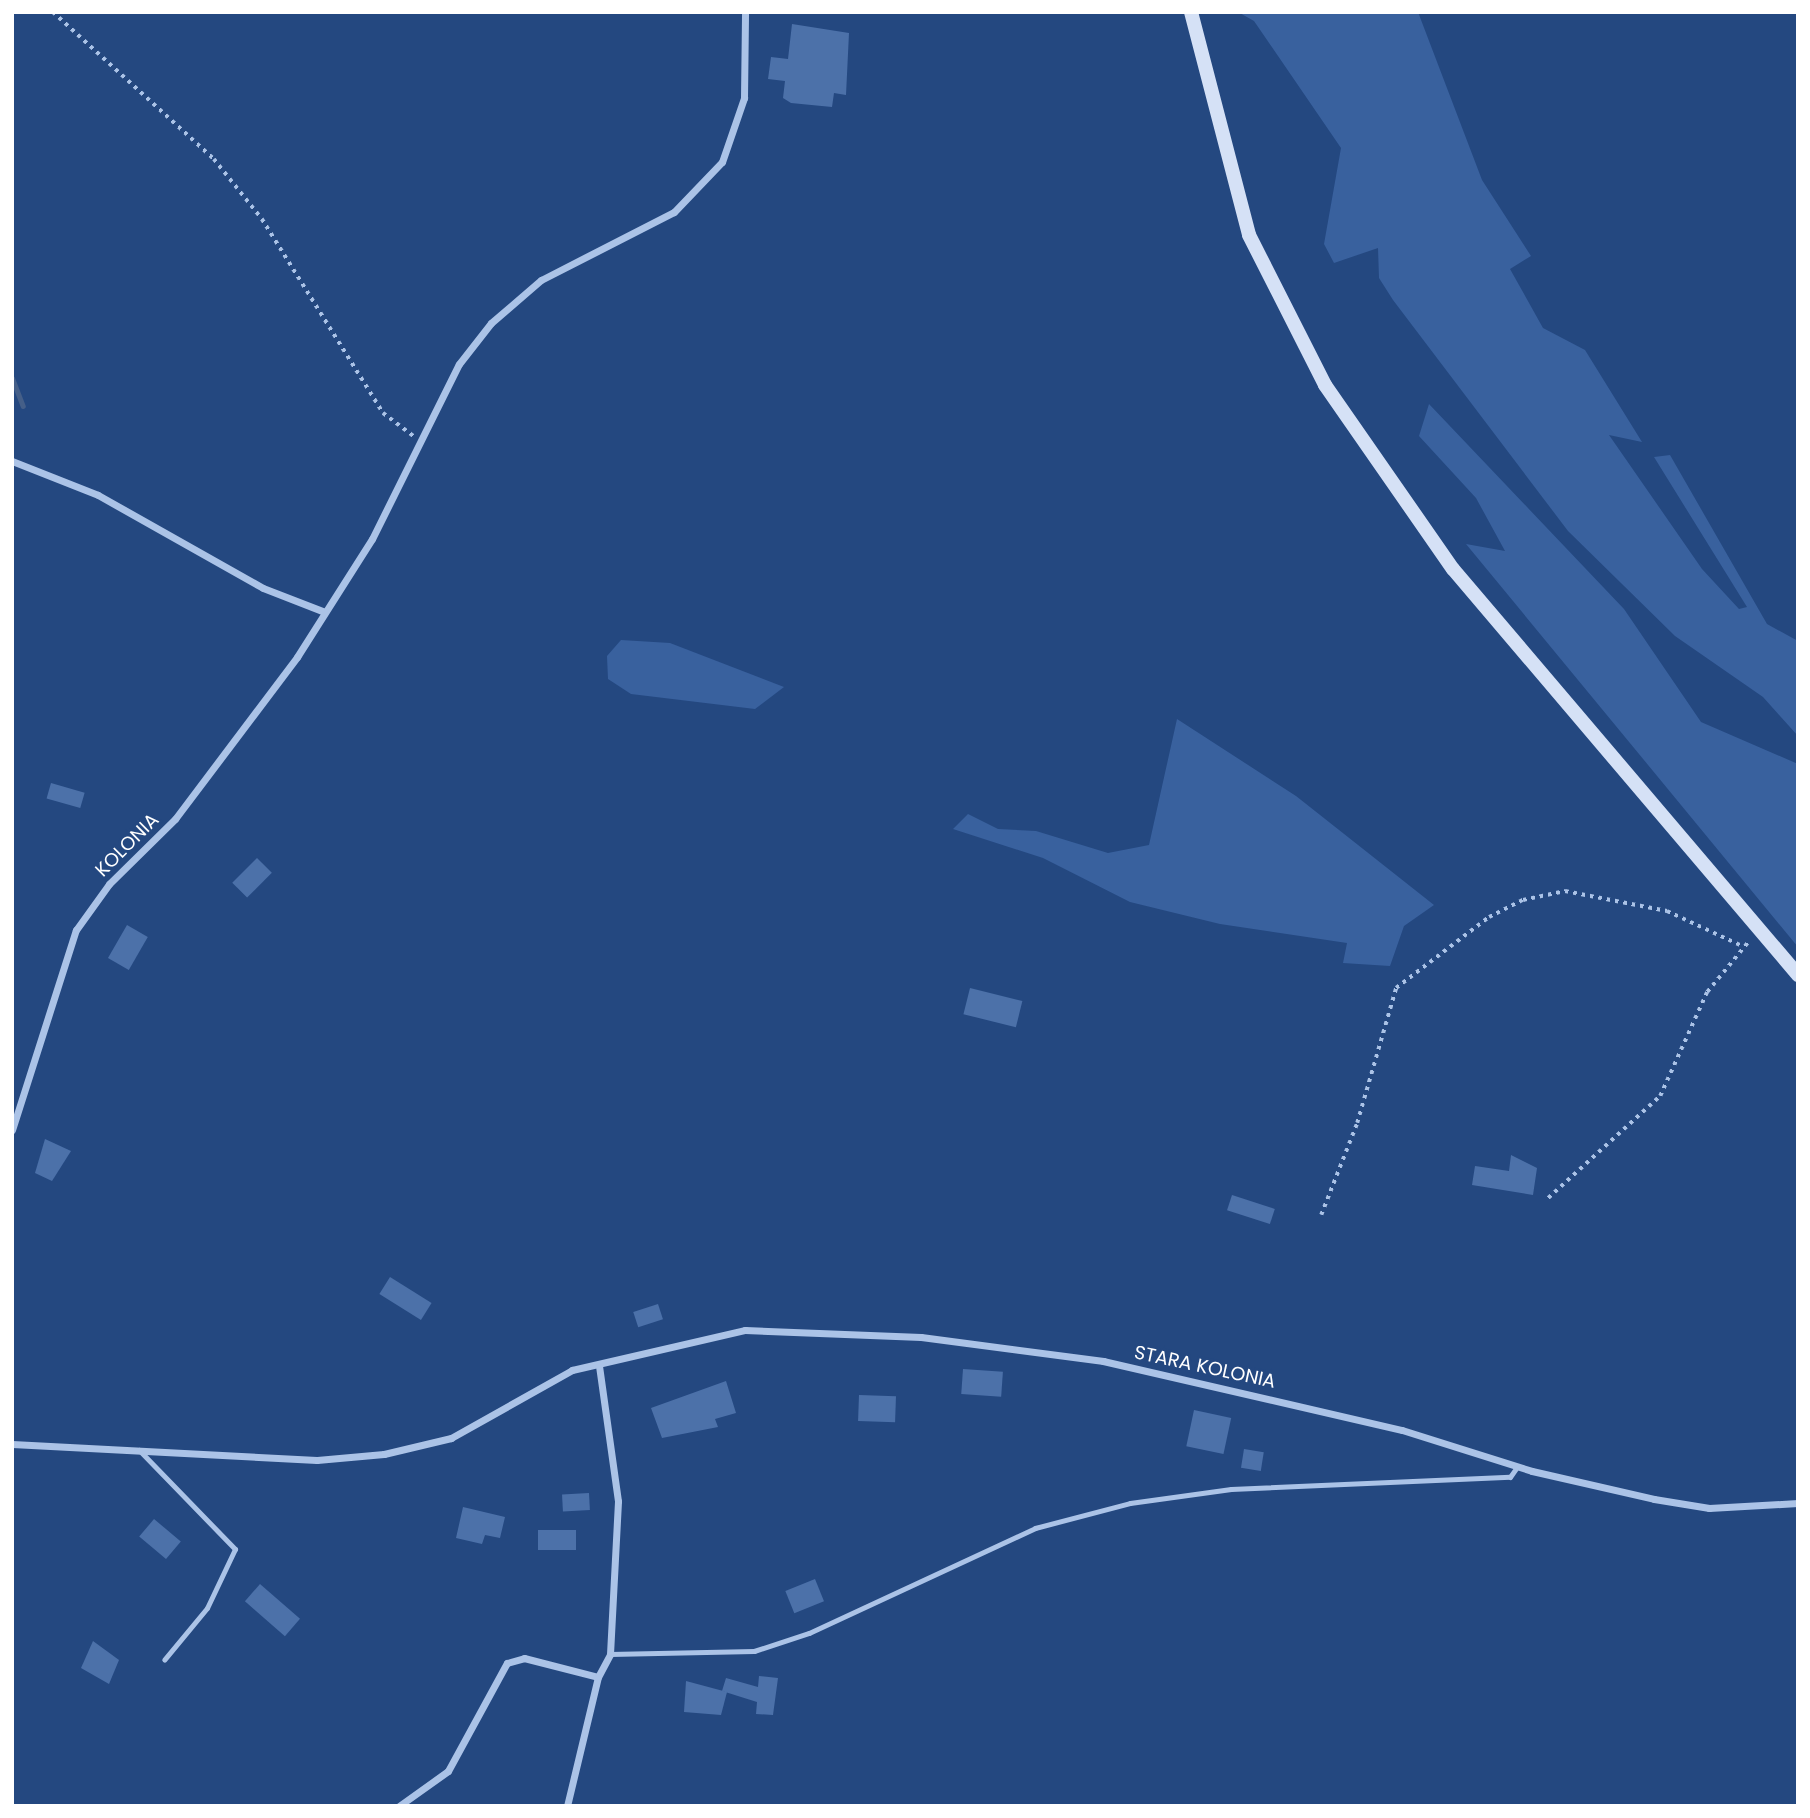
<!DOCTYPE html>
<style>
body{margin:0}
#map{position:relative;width:1810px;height:1818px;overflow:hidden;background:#244880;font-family:Poppins,sans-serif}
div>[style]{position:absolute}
.green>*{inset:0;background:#39619e}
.stream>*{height:5px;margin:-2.5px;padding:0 2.5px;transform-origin:2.5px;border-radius:2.5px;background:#455f88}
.building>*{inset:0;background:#4c71a9;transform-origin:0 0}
.path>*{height:3.5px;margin-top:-1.75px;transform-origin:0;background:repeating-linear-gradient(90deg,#abc3e7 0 3.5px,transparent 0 8.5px)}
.lane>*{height:5px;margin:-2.5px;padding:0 2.5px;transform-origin:2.5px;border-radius:2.5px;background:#abc3e7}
.street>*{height:7px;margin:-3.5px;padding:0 3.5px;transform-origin:3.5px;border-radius:3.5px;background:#abc3e7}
.secondary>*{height:14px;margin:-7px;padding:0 7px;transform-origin:7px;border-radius:7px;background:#d5e1f6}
span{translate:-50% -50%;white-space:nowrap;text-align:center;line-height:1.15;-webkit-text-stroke:5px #244880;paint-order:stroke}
.street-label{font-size:19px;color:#fff}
.frame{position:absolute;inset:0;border:14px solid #fff;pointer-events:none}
</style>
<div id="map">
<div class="green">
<i style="clip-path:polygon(1238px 12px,1418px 12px,1482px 180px,1531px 256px,1510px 269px,1543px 328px,1585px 350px,1642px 442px,1609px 435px,1702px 569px,1739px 609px,1747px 607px,1654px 457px,1670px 455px,1767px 624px,1798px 641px,1798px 736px,1763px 697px,1675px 636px,1568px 531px,1393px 300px,1379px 278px,1378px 248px,1334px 263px,1324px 244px,1341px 148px,1254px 21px)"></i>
<i style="clip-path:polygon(1429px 404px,1624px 609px,1701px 722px,1798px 764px,1798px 947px,1466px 544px,1505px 551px,1476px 498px,1419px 436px)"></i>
<i style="clip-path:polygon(621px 640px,670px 643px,784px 687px,755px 709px,631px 694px,608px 679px,607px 656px)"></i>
<i style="clip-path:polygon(1177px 719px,1296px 796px,1434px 905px,1404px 926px,1390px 966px,1343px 963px,1347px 943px,1220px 924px,1130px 902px,1043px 858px,953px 829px,968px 814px,998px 829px,1036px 831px,1108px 853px,1149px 845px)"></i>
</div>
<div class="stream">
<i style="left:12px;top:378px;width:30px;rotate:69deg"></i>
</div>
<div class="building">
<i style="clip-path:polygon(792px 24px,849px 33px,846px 95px,834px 93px,832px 107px,791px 103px,783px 98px,785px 81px,768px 79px,771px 57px,788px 59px)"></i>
<i style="left:51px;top:783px;width:35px;height:16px;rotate:16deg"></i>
<i style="left:257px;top:858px;width:21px;height:35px;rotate:45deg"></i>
<i style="left:127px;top:925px;width:24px;height:38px;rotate:30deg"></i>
<i style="left:970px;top:988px;width:54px;height:27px;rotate:14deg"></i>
<i style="clip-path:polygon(45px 1139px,71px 1151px,52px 1181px,35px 1173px)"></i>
<i style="clip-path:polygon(1511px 1155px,1537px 1168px,1533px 1195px,1472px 1185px,1475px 1166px,1509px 1171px)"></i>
<i style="left:1232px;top:1195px;width:45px;height:16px;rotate:18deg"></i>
<i style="left:390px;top:1277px;width:49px;height:20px;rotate:32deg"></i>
<i style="left:658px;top:1304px;width:16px;height:26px;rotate:72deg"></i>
<i style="left:963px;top:1369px;width:40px;height:25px;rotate:4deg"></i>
<i style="clip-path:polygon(726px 1381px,736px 1413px,715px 1419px,718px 1427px,662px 1438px,651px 1408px)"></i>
<i style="left:859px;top:1395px;width:37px;height:26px;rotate:2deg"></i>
<i style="left:1194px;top:1410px;width:38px;height:37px;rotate:12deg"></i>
<i style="left:1244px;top:1449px;width:20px;height:19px;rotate:9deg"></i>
<i style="left:589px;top:1493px;width:17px;height:27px;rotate:87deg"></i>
<i style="clip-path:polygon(463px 1507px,505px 1517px,500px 1538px,485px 1535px,482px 1544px,456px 1538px)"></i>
<i style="left:154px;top:1519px;width:35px;height:23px;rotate:40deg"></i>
<i style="left:576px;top:1530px;width:20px;height:38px;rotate:90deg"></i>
<i style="left:815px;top:1579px;width:24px;height:32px;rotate:68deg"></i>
<i style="left:260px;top:1584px;width:53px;height:23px;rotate:41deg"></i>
<i style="clip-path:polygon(93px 1641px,119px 1660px,109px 1684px,81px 1668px)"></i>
<i style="clip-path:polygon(759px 1676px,778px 1678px,773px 1715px,756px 1714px,757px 1702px,722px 1691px,726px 1678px,758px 1687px)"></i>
<i style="clip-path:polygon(686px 1681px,727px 1692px,721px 1715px,684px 1712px)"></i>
</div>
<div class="path">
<i style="left:53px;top:12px;width:218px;rotate:42.4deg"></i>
<i style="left:214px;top:159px;width:77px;rotate:51.3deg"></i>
<i style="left:262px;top:219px;width:229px;rotate:58deg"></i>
<i style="left:383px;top:413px;width:38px;rotate:37deg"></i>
<i style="left:1548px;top:1198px;width:151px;rotate:-42.3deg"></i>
<i style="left:1660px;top:1096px;width:114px;rotate:-65.7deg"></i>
<i style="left:1707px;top:992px;width:66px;rotate:-50.5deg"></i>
<i style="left:1321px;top:1215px;width:99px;rotate:-68.6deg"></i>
<i style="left:1357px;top:1123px;width:141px;rotate:-73.9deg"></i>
<i style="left:1396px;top:988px;width:117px;rotate:-37.4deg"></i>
<i style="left:1489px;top:917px;width:38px;rotate:-27deg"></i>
<i style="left:1523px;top:900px;width:43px;rotate:-12.1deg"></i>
<i style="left:1565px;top:891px;width:104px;rotate:11.1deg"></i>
<i style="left:1667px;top:911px;width:83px;rotate:25deg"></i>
</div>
<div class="lane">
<i style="left:139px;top:1450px;width:138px;rotate:45.9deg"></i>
<i style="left:235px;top:1549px;width:65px;rotate:115.4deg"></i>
<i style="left:207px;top:1608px;width:67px;rotate:129.6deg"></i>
<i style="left:610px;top:1654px;width:144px;rotate:-1.2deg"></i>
<i style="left:754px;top:1651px;width:58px;rotate:-18.1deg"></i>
<i style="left:809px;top:1633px;width:249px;rotate:-24.9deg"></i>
<i style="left:1035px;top:1528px;width:98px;rotate:-14.7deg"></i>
<i style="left:1130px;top:1503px;width:102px;rotate:-7.9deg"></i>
<i style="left:1231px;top:1489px;width:279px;rotate:-2.5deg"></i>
<i style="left:1510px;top:1477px;width:12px;rotate:-55deg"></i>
</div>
<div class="street">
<i style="left:12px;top:461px;width:92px;rotate:21.6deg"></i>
<i style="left:98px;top:495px;width:189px;rotate:29.4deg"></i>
<i style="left:263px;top:588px;width:66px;rotate:21.2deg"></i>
<i style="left:12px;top:1130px;width:210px;rotate:-72.3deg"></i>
<i style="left:76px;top:930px;width:57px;rotate:-54.3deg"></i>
<i style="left:109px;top:884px;width:93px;rotate:-44.6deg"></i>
<i style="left:175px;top:819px;width:203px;rotate:-53deg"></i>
<i style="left:297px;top:657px;width:140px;rotate:-57.6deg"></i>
<i style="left:372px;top:539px;width:195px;rotate:-63.6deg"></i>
<i style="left:459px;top:364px;width:52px;rotate:-52deg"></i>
<i style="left:491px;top:323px;width:66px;rotate:-40.7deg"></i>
<i style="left:541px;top:280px;width:149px;rotate:-27.1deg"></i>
<i style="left:674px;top:212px;width:69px;rotate:-46.2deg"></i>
<i style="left:722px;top:162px;width:68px;rotate:-71deg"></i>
<i style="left:744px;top:98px;width:86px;rotate:-89.3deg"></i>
<i style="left:12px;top:1444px;width:305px;rotate:3deg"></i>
<i style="left:317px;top:1460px;width:67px;rotate:-5.1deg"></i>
<i style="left:384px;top:1454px;width:69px;rotate:-13.4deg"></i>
<i style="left:451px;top:1438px;width:139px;rotate:-29.3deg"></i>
<i style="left:572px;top:1370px;width:178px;rotate:-13deg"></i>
<i style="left:745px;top:1330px;width:176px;rotate:2.3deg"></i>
<i style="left:921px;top:1337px;width:184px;rotate:7.5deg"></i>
<i style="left:1103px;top:1361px;width:307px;rotate:13deg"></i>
<i style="left:1402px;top:1430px;width:136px;rotate:17.5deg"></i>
<i style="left:1532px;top:1471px;width:125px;rotate:12.9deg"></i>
<i style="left:1654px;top:1499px;width:56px;rotate:9.3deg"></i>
<i style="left:1709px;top:1508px;width:89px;rotate:-3.2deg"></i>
<i style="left:399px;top:1806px;width:60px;rotate:-35.5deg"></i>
<i style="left:448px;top:1771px;width:123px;rotate:-61.4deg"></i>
<i style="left:507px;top:1663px;width:18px;rotate:-16deg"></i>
<i style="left:524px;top:1658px;width:76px;rotate:14.4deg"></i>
<i style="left:567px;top:1806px;width:133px;rotate:-76.5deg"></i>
<i style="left:598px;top:1677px;width:26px;rotate:-62deg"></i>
<i style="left:610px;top:1654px;width:153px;rotate:-87deg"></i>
<i style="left:618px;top:1501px;width:137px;rotate:-98deg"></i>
</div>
<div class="secondary">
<i style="left:1191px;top:12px;width:230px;rotate:75.4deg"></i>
<i style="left:1249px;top:235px;width:168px;rotate:63.1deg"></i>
<i style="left:1325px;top:385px;width:224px;rotate:55.2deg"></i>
<i style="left:1453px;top:569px;width:533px;rotate:49.64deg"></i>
</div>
<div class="street-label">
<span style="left:127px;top:845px;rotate:-45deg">KOLONIA</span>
<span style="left:1205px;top:1367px;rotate:12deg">STARA KOLONIA</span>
</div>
<div class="frame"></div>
</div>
